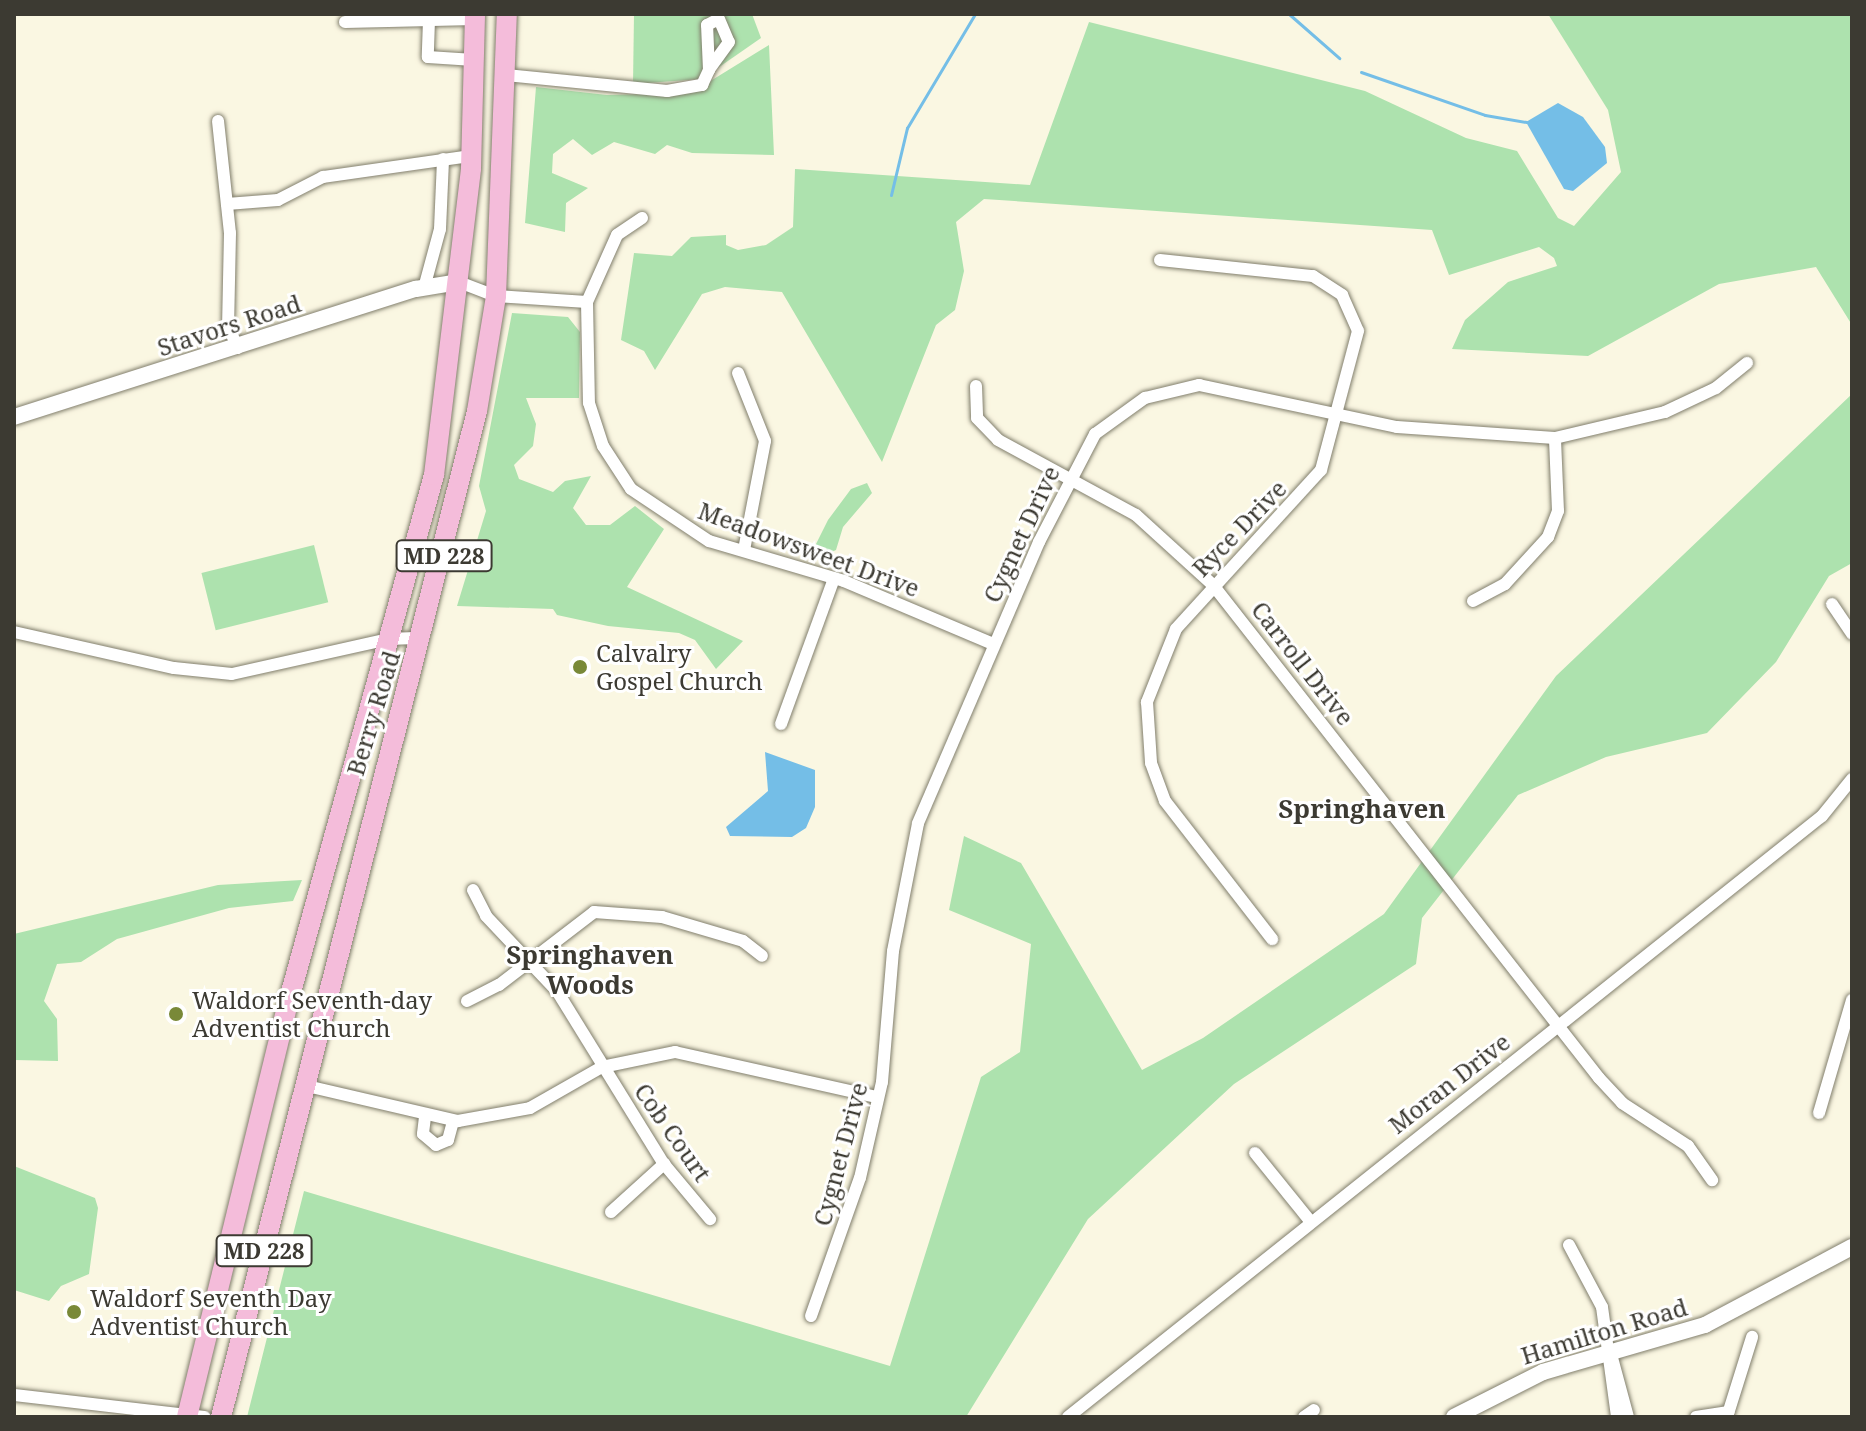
<!DOCTYPE html>
<style>
body{margin:0}
#map{position:relative;width:1866px;height:1431px;overflow:hidden;background:#faf7e2;font-family:"Noto Serif",serif}
div>[style]{position:absolute}
.green>*{inset:0;background:#ade2ae;transform-origin:0 0}
.water>*{inset:0;background:#74bee7}
.stream>*{height:3px;margin:-1.5px;padding:0 1.5px;transform-origin:1.5px;border-radius:1.5px;background:#74bee7}
.roads{filter:drop-shadow(0 0 2px #817e6c) drop-shadow(0 0 2px #817e6c)}
.minor>*{height:12px;margin:-6px;padding:0 6px;transform-origin:6px;border-radius:6px;background:#fff}
.tertiary>*{height:16px;margin:-8px;padding:0 8px;transform-origin:8px;border-radius:8px;background:#fff}
.trunk>*{height:20px;margin:-10px;padding:0 10px;transform-origin:10px;border-radius:10px;background:#f4bcda}
.dots>*{width:22px;height:22px;translate:-50% -50%;box-sizing:border-box;border:4px solid #fff;border-radius:50%}
span{translate:-50% -50%;white-space:nowrap;text-align:center;line-height:1.15;-webkit-text-stroke:6px #fff;paint-order:stroke}
.shield-label span{padding:2px 6px;background:#fff;border:2px solid;border-radius:6px;-webkit-text-stroke-width:0}
.shield-label{font-size:22px;color:#3c3a32;font-weight:700}
.street-label{font-size:24px;color:#3c3a32}
.poi-label{font-size:24px;color:#3c3a32}
.left{translate:0 -50%;text-align:left}
.neighbourhood-label{font-size:26px;color:#3c3a32;font-weight:700}
.frame{position:absolute;inset:0;border:16px solid #3c3a32;pointer-events:none}
</style>
<div id="map">
<div class="green">
<i style="clip-path:polygon(634px 14px,752px 14px,761px 38px,702px 79px,633px 84px)"></i>
<i style="clip-path:polygon(1548px 14px,1852px 14px,1852px 325px,1816px 267px,1719px 284px,1588px 356px,1452px 349px,1465px 320px,1508px 282px,1557px 266px,1554px 258px,1539px 247px,1449px 275px,1432px 230px,984px 199px,956px 222px,964px 271px,955px 310px,936px 325px,882px 462px,782px 292px,725px 287px,702px 294px,655px 370px,644px 351px,621px 340px,634px 253px,672px 256px,691px 237px,726px 235px,726px 245px,738px 250px,766px 245px,793px 227px,795px 169px,1030px 185px,1089px 22px,1365px 91px,1466px 138px,1517px 151px,1558px 218px,1574px 226px,1621px 172px,1608px 110px)"></i>
<i style="clip-path:polygon(769px 45px,774px 155px,692px 153px,667px 145px,655px 154px,614px 142px,592px 155px,573px 139px,553px 154px,552px 173px,588px 188px,566px 203px,565px 232px,525px 223px,536px 87px,607px 95px,691px 93px)"></i>
<i style="clip-path:polygon(512px 313px,568px 317px,580px 332px,579px 398px,526px 398px,536px 424px,533px 446px,514px 465px,519px 479px,553px 492px,565px 481px,591px 476px,573px 508px,586px 525px,610px 525px,635px 506px,664px 529px,627px 587px,743px 641px,716px 669px,695px 640px,679px 633px,608px 626px,557px 615px,553px 609px,457px 606px,486px 511px,479px 486px)"></i>
<i style="clip-path:polygon(1852px 394px,1852px 563px,1829px 576px,1776px 662px,1707px 733px,1606px 757px,1518px 795px,1422px 918px,1416px 964px,1234px 1084px,1088px 1219px,966px 1417px,247px 1417px,304px 1191px,890px 1366px,981px 1077px,1020px 1052px,1031px 944px,949px 910px,964px 836px,1021px 863px,1142px 1070px,1203px 1038px,1384px 914px,1556px 676px)"></i>
<i style="clip-path:polygon(867px 483px,872px 493px,843px 527px,836px 550px,820px 557px,814px 548px,828px 520px,851px 489px)"></i>
<i style="left:314px;top:545px;width:59px;height:116px;rotate:76deg"></i>
<i style="clip-path:polygon(302px 880px,293px 901px,229px 908px,117px 939px,81px 962px,57px 964px,44px 1001px,57px 1019px,58px 1061px,15px 1060px,14px 1078px,14px 934px,218px 885px)"></i>
<i style="clip-path:polygon(14px 1166px,95px 1198px,98px 1208px,89px 1274px,61px 1286px,49px 1301px,14px 1290px)"></i>
</div>
<div class="water">
<i style="clip-path:polygon(1558px 103px,1583px 117px,1605px 147px,1607px 163px,1573px 191px,1564px 189px,1526px 122px)"></i>
<i style="clip-path:polygon(765px 752px,815px 770px,815px 807px,806px 828px,792px 837px,730px 836px,726px 827px,768px 791px)"></i>
</div>
<div class="stream">
<i style="left:1289px;top:14px;width:67px;rotate:41.3deg"></i>
<i style="left:1361px;top:72px;width:131px;rotate:19.1deg"></i>
<i style="left:1485px;top:115px;width:42px;rotate:9.7deg"></i>
<i style="left:891px;top:195px;width:69px;rotate:-76.6deg"></i>
<i style="left:907px;top:128px;width:133px;rotate:-59.2deg"></i>
</div>
<div class="roads">
<div class="minor">
<i style="left:719px;top:19px;width:25px;rotate:67deg"></i>
<i style="left:729px;top:42px;width:34px;rotate:126deg"></i>
<i style="left:709px;top:70px;width:45px;rotate:-92.5deg"></i>
<i style="left:707px;top:25px;width:13px;rotate:-27deg"></i>
<i style="left:429px;top:20px;width:37px;rotate:92deg"></i>
<i style="left:428px;top:57px;width:46px;rotate:3.7deg"></i>
<i style="left:345px;top:22px;width:130px;rotate:-1.3deg"></i>
<i style="left:506px;top:75px;width:162px;rotate:5.7deg"></i>
<i style="left:667px;top:91px;width:36px;rotate:-10deg"></i>
<i style="left:702px;top:85px;width:17px;rotate:-65deg"></i>
<i style="left:218px;top:121px;width:113px;rotate:83.9deg"></i>
<i style="left:230px;top:233px;width:93px;rotate:91.2deg"></i>
<i style="left:228px;top:326px;width:24px;rotate:66deg"></i>
<i style="left:227px;top:204px;width:51px;rotate:-4.5deg"></i>
<i style="left:278px;top:200px;width:51px;rotate:-27.1deg"></i>
<i style="left:323px;top:177px;width:149px;rotate:-8.1deg"></i>
<i style="left:642px;top:218px;width:30px;rotate:146deg"></i>
<i style="left:617px;top:235px;width:73px;rotate:114.1deg"></i>
<i style="left:587px;top:302px;width:101px;rotate:88.9deg"></i>
<i style="left:589px;top:403px;width:45px;rotate:72deg"></i>
<i style="left:603px;top:446px;width:51px;rotate:56.9deg"></i>
<i style="left:631px;top:489px;width:94px;rotate:33.7deg"></i>
<i style="left:709px;top:541px;width:141px;rotate:16.5deg"></i>
<i style="left:844px;top:581px;width:162px;rotate:22.9deg"></i>
<i style="left:1160px;top:260px;width:154px;rotate:6deg"></i>
<i style="left:1313px;top:276px;width:35px;rotate:33deg"></i>
<i style="left:1342px;top:295px;width:39px;rotate:66deg"></i>
<i style="left:1358px;top:331px;width:144px;rotate:104.9deg"></i>
<i style="left:1321px;top:470px;width:215px;rotate:132.4deg"></i>
<i style="left:1176px;top:629px;width:79px;rotate:111.7deg"></i>
<i style="left:1147px;top:702px;width:61px;rotate:86.2deg"></i>
<i style="left:1151px;top:763px;width:40px;rotate:69.8deg"></i>
<i style="left:1165px;top:801px;width:175px;rotate:52.2deg"></i>
<i style="left:459px;top:282px;width:40px;rotate:21deg"></i>
<i style="left:496px;top:296px;width:91px;rotate:3.8deg"></i>
<i style="left:424px;top:288px;width:61px;rotate:-74.8deg"></i>
<i style="left:440px;top:229px;width:70px;rotate:-87.5deg"></i>
<i style="left:738px;top:373px;width:73px;rotate:68.3deg"></i>
<i style="left:765px;top:441px;width:111px;rotate:100.9deg"></i>
<i style="left:976px;top:386px;width:32px;rotate:88deg"></i>
<i style="left:977px;top:418px;width:30px;rotate:46deg"></i>
<i style="left:998px;top:440px;width:157px;rotate:28.5deg"></i>
<i style="left:1136px;top:515px;width:104px;rotate:42.3deg"></i>
<i style="left:1213px;top:585px;width:626px;rotate:51.94deg"></i>
<i style="left:1599px;top:1078px;width:34px;rotate:47deg"></i>
<i style="left:1622px;top:1103px;width:79px;rotate:33.1deg"></i>
<i style="left:1688px;top:1146px;width:42px;rotate:54.8deg"></i>
<i style="left:1473px;top:601px;width:36px;rotate:-28deg"></i>
<i style="left:1505px;top:584px;width:64px;rotate:-47.5deg"></i>
<i style="left:1548px;top:537px;width:28px;rotate:-69deg"></i>
<i style="left:1558px;top:511px;width:73px;rotate:-92.4deg"></i>
<i style="left:1832px;top:604px;width:36px;rotate:56deg"></i>
<i style="left:14px;top:632px;width:164px;rotate:12.7deg"></i>
<i style="left:174px;top:668px;width:58px;rotate:5.9deg"></i>
<i style="left:232px;top:674px;width:160px;rotate:-12.6deg"></i>
<i style="left:388px;top:639px;width:34px;rotate:-2deg"></i>
<i style="left:781px;top:724px;width:155px;rotate:-70deg"></i>
<i style="left:473px;top:890px;width:29px;rotate:63deg"></i>
<i style="left:486px;top:916px;width:103px;rotate:46.6deg"></i>
<i style="left:557px;top:991px;width:203px;rotate:58.3deg"></i>
<i style="left:664px;top:1164px;width:72px;rotate:50.1deg"></i>
<i style="left:467px;top:1001px;width:36px;rotate:-27deg"></i>
<i style="left:499px;top:985px;width:120px;rotate:-37.5deg"></i>
<i style="left:594px;top:912px;width:68px;rotate:4.2deg"></i>
<i style="left:662px;top:917px;width:84px;rotate:16.5deg"></i>
<i style="left:743px;top:941px;width:24px;rotate:38deg"></i>
<i style="left:307px;top:1086px;width:155px;rotate:13.1deg"></i>
<i style="left:458px;top:1121px;width:73px;rotate:-10.2deg"></i>
<i style="left:530px;top:1108px;width:83px;rotate:-29.7deg"></i>
<i style="left:602px;top:1067px;width:75px;rotate:-11.6deg"></i>
<i style="left:675px;top:1052px;width:207px;rotate:12.6deg"></i>
<i style="left:1819px;top:1113px;width:118px;rotate:-73.7deg"></i>
<i style="left:425px;top:1117px;width:17px;rotate:97deg"></i>
<i style="left:423px;top:1134px;width:17px;rotate:40deg"></i>
<i style="left:436px;top:1145px;width:13px;rotate:-23deg"></i>
<i style="left:448px;top:1140px;width:20px;rotate:-75deg"></i>
<i style="left:1255px;top:1153px;width:87px;rotate:51deg"></i>
<i style="left:611px;top:1212px;width:72px;rotate:-42.2deg"></i>
<i style="left:1569px;top:1245px;width:70px;rotate:62deg"></i>
<i style="left:1602px;top:1307px;width:111px;rotate:82.2deg"></i>
<i style="left:811px;top:1316px;width:146px;rotate:-70.5deg"></i>
<i style="left:860px;top:1178px;width:98px;rotate:-77.1deg"></i>
<i style="left:882px;top:1082px;width:131px;rotate:-85.2deg"></i>
<i style="left:893px;top:951px;width:130px;rotate:-78.9deg"></i>
<i style="left:918px;top:823px;width:306px;rotate:-66.7deg"></i>
<i style="left:1039px;top:542px;width:122px;rotate:-62.6deg"></i>
<i style="left:1095px;top:434px;width:62px;rotate:-35.8deg"></i>
<i style="left:1145px;top:398px;width:56px;rotate:-13.5deg"></i>
<i style="left:1199px;top:385px;width:202px;rotate:12deg"></i>
<i style="left:1397px;top:427px;width:158px;rotate:4deg"></i>
<i style="left:1555px;top:438px;width:113px;rotate:-13.3deg"></i>
<i style="left:1665px;top:412px;width:56px;rotate:-25.2deg"></i>
<i style="left:1716px;top:388px;width:40px;rotate:-39deg"></i>
<i style="left:1611px;top:1354px;width:65px;rotate:74.9deg"></i>
<i style="left:14px;top:1395px;width:192px;rotate:6.6deg"></i>
<i style="left:1068px;top:1417px;width:964px;rotate:-38.56deg"></i>
<i style="left:1822px;top:816px;width:48px;rotate:-51deg"></i>
<i style="left:1304px;top:1417px;width:12px;rotate:-35deg"></i>
<i style="left:1696px;top:1417px;width:33px;rotate:-9deg"></i>
<i style="left:1727px;top:1417px;width:84px;rotate:-72.6deg"></i>
</div>
<div class="tertiary">
<i style="left:14px;top:417px;width:422px;rotate:-17.7deg"></i>
<i style="left:416px;top:289px;width:44px;rotate:-9.2deg"></i>
<i style="left:1454px;top:1417px;width:100px;rotate:-26.8deg"></i>
<i style="left:1543px;top:1372px;width:169px;rotate:-16.2deg"></i>
<i style="left:1705px;top:1325px;width:166px;rotate:-28deg"></i>
</div>
<div class="trunk">
<i style="left:187px;top:1417px;width:426px;rotate:-76.3deg"></i>
<i style="left:288px;top:1003px;width:548px;rotate:-74.54deg"></i>
<i style="left:434px;top:475px;width:309px;rotate:-83.1deg"></i>
<i style="left:471px;top:168px;width:154px;rotate:-88.5deg"></i>
<i style="left:221px;top:1417px;width:1038px;rotate:-75.72deg"></i>
<i style="left:477px;top:411px;width:117px;rotate:-80.6deg"></i>
<i style="left:496px;top:296px;width:282px;rotate:-87.8deg"></i>
</div>
</div>
<div class="dots">
<i style="left:580px;top:667px;background:#798938"></i>
<i style="left:176px;top:1014px;background:#798938"></i>
<i style="left:74px;top:1312px;background:#798938"></i>
</div>
<div class="shield-label">
<span style="left:444px;top:556px">MD 228</span>
<span style="left:264px;top:1251px">MD 228</span>
</div>
<div class="street-label">
<span style="left:229px;top:325px;rotate:-18deg">Stavors Road</span>
<span style="left:1239px;top:528px;rotate:-46deg">Ryce Drive</span>
<span style="left:1021px;top:534px;rotate:-65deg">Cygnet Drive</span>
<span style="left:809px;top:549px;rotate:20deg">Meadowsweet Drive</span>
<span style="left:1303px;top:663px;rotate:52deg">Carroll Drive</span>
<span style="left:373px;top:713px;rotate:-73deg">Berry Road</span>
<span style="left:1449px;top:1083px;rotate:-38deg">Moran Drive</span>
<span style="left:673px;top:1132px;rotate:55deg">Cob Court</span>
<span style="left:840px;top:1154px;rotate:-75deg">Cygnet Drive</span>
<span style="left:1604px;top:1331px;rotate:-17deg">Hamilton Road</span>
</div>
<div class="poi-label">
<span class="left" style="left:596px;top:667px">Calvalry<br>Gospel Church</span>
<span class="left" style="left:192px;top:1014px">Waldorf Seventh-day<br>Adventist Church</span>
<span class="left" style="left:90px;top:1312px">Waldorf Seventh Day<br>Adventist Church</span>
</div>
<div class="neighbourhood-label">
<span style="left:1362px;top:809px">Springhaven</span>
<span style="left:590px;top:970px">Springhaven<br>Woods</span>
</div>
<div class="frame"></div>
</div>
